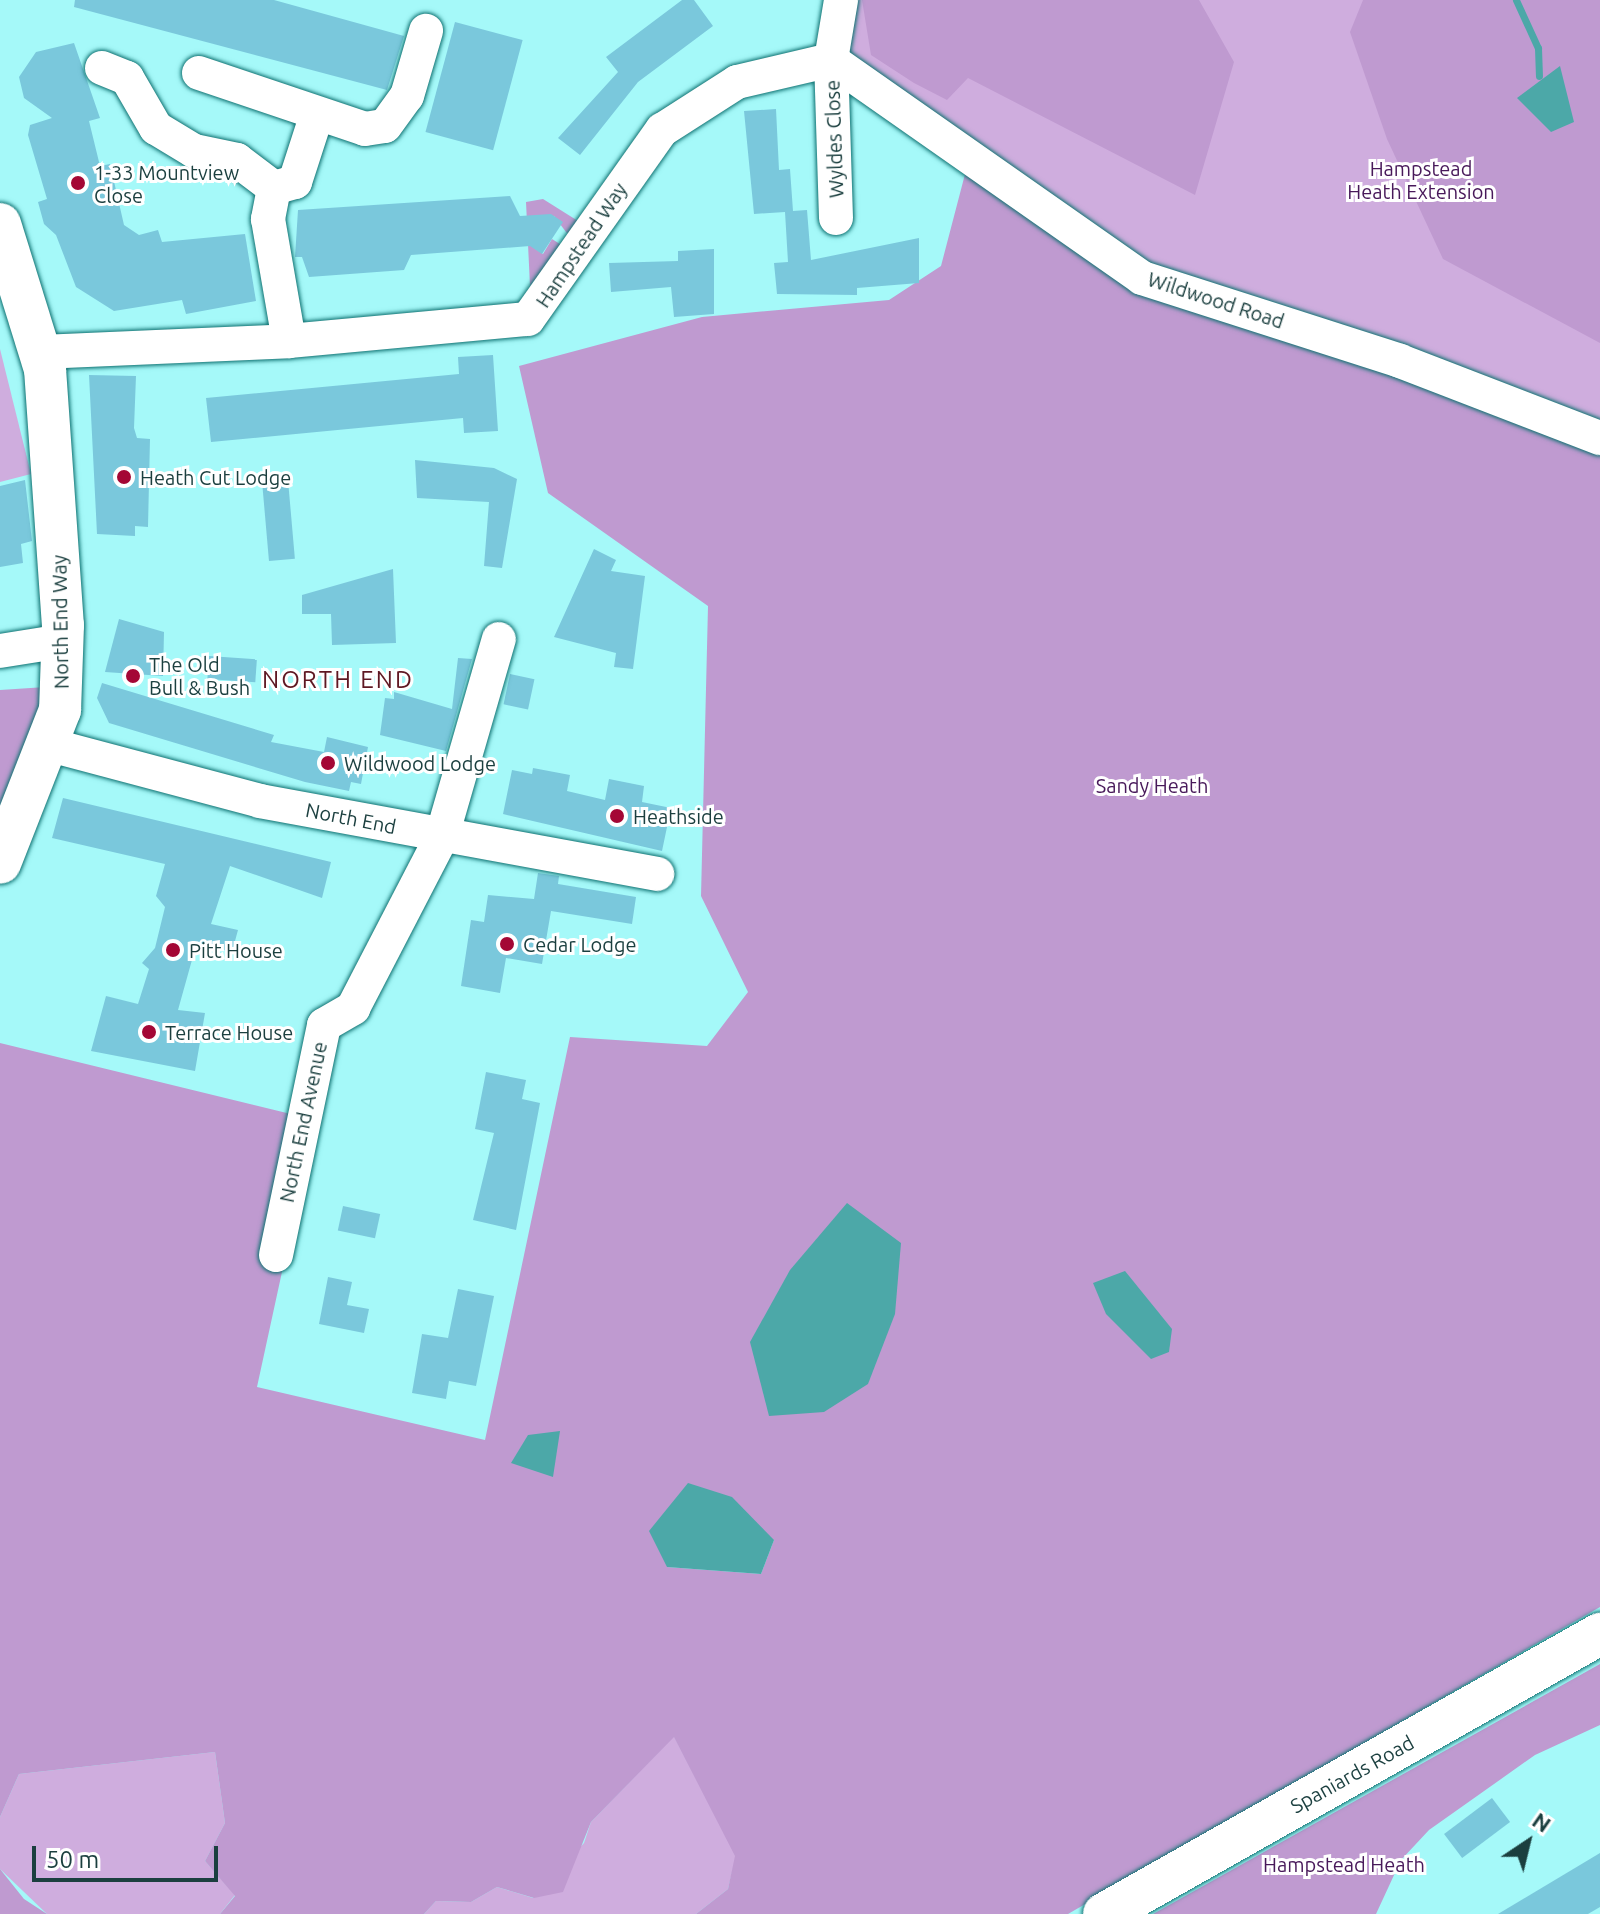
<!DOCTYPE html>
<style>
body{margin:0}
#map{position:relative;width:1600px;height:1914px;overflow:hidden;background:#a5f9f9;font-family:Ubuntu,sans-serif}
div>[style]{position:absolute}
.green>*{inset:0;background:#cfadde}
.forest>*{inset:0;background:#bf9ad0}
.water>*{inset:0;background:#4ca8a8}
.stream>*{height:7px;margin:-3.5px;padding:0 3.5px;transform-origin:3.5px;border-radius:3.5px;background:#4ca8a8}
.building>*{inset:0;background:#7ac8dc;transform-origin:0 0}
.roads{filter:drop-shadow(0 0 2px #0e7171) drop-shadow(0 0 2px #0e7171)}
.minor>*{height:34px;margin:-17px;padding:0 17px;transform-origin:17px;border-radius:17px;background:#fff}
.major>*{height:42px;margin:-21px;padding:0 21px;transform-origin:21px;border-radius:21px;background:#fff}
.dots>*{width:22px;height:22px;translate:-50% -50%;box-sizing:border-box;border:4px solid #fff;border-radius:50%}
span{translate:-50% -50%;white-space:nowrap;text-align:center;line-height:1.15;-webkit-text-stroke:6px #fff;paint-order:stroke}
.street-label{font-size:20px;color:#1b3f3f}
.park-label{font-size:20px;color:#48195a}
.poi-label{font-size:20px;color:#1b3f3f}
.left{translate:0 -50%;text-align:left}
.quarter-label{font-size:24px;color:#5e1823;letter-spacing:2px}
.north{position:absolute;left:1488px;top:1802px;width:80px;height:80px;-webkit-text-stroke:6px #fff;paint-order:stroke;rotate:35deg;font-size:22px;font-weight:700;line-height:32px;text-align:center;color:#1b3f3f}
.north::after{content:'';display:block;margin:auto;width:28px;height:36px;background:#1b3f3f;clip-path:polygon(50% 0,100% 100%,50% 72%,0 100%)}
.scale{position:absolute;left:32px;top:1846px;width:186px;height:36px;box-sizing:border-box;border:4px solid #1b3f3f;border-top:0;padding-left:10px;font-size:24px;line-height:28px;white-space:nowrap;color:#1b3f3f;-webkit-text-stroke:6px #fff;paint-order:stroke}
</style>
<div id="map">
<div class="green">
<i style="clip-path:polygon(841px 0,1600px 0,1600px 438px,1142px 278px,848px 69px)"></i>
<i style="clip-path:polygon(0 349px,31px 474px,0 482px)"></i>
<i style="clip-path:polygon(674px 1736px,736px 1856px,728px 1889px,696px 1914px,424px 1914px,436px 1901px,471px 1902px,497px 1887px,533px 1898px,584px 1843px,591px 1822px)"></i>
<i style="clip-path:polygon(215px 1752px,225px 1823px,205px 1861px,235px 1895px,220px 1914px,47px 1914px,0 1869px,0 1817px,19px 1774px)"></i>
</div>
<div class="forest">
<i style="clip-path:polygon(862px 0,1199px 0,1234px 62px,1195px 195px,968px 78px,947px 100px,914px 83px,871px 55px)"></i>
<i style="clip-path:polygon(1363px 0,1600px 0,1600px 343px,1443px 259px,1387px 139px,1350px 32px)"></i>
<i style="clip-path:polygon(evenodd,970px 155px,1142px 278px,1600px 438px,1600px 1607px,1068px 1914px,696px 1914px,728px 1889px,735px 1856px,674px 1737px,591px 1822px,563px 1892px,534px 1898px,497px 1887px,471px 1902px,436px 1901px,424px 1914px,220px 1914px,235px 1896px,205px 1861px,225px 1823px,215px 1752px,19px 1774px,0 1817px,0 1043px,299px 1116px,285px 1258px,257px 1387px,485px 1440px,570px 1037px,707px 1046px,748px 992px,701px 896px,708px 606px,548px 493px,519px 366px,702px 317px,889px 300px,941px 266px,970px 155px,774px 1540px,761px 1574px,667px 1567px,774px 1540px)"></i>
<i style="clip-path:polygon(543px 199px,578px 221px,569px 236px,554px 216px,534px 248px,543px 254px,552px 239px,563px 246px,530px 286px,526px 202px)"></i>
<i style="clip-path:polygon(61px 686px,0 863px,0 690px)"></i>
<i style="clip-path:polygon(1600px 1664px,1600px 1725px,1535px 1755px,1429px 1830px,1401px 1860px,1376px 1914px,1153px 1914px)"></i>
<i style="clip-path:polygon(0 1869px,24px 1899px,47px 1914px,0 1914px)"></i>
</div>
<div class="water">
<i style="clip-path:polygon(1560px 66px,1574px 122px,1551px 132px,1517px 98px)"></i>
<i style="clip-path:polygon(847px 1203px,901px 1243px,895px 1314px,868px 1384px,824px 1412px,769px 1416px,750px 1342px,790px 1270px)"></i>
<i style="clip-path:polygon(1125px 1271px,1172px 1329px,1169px 1352px,1151px 1359px,1106px 1314px,1093px 1283px)"></i>
<i style="clip-path:polygon(560px 1431px,553px 1477px,511px 1463px,528px 1435px)"></i>
<i style="clip-path:polygon(688px 1483px,732px 1497px,774px 1540px,761px 1574px,667px 1567px,649px 1531px)"></i>
</div>
<div class="stream">
<i style="left:1516px;top:0;width:53px;rotate:65.4deg"></i>
<i style="left:1538px;top:48px;width:28px;rotate:88deg"></i>
</div>
<div class="building">
<i style="clip-path:polygon(75px 0,274px 0,404px 36px,387px 90px,74px 7px)"></i>
<i style="clip-path:polygon(682px 0,694px 0,713px 26px,638px 82px,580px 155px,558px 138px,618px 72px,606px 57px)"></i>
<i style="left:455px;top:22px;width:70px;height:114px;rotate:15deg"></i>
<i style="clip-path:polygon(74px 43px,100px 118px,89px 121px,100px 166px,110px 164px,124px 225px,139px 235px,158px 230px,162px 242px,245px 234px,256px 301px,186px 314px,182px 300px,114px 311px,76px 287px,56px 235px,44px 224px,38px 202px,47px 199px,28px 135px,30px 125px,52px 118px,24px 98px,19px 77px,36px 52px)"></i>
<i style="clip-path:polygon(776px 109px,779px 170px,790px 169px,793px 211px,807px 210px,811px 260px,919px 238px,919px 283px,857px 288px,857px 295px,777px 294px,774px 263px,788px 262px,785px 212px,754px 214px,744px 111px)"></i>
<i style="clip-path:polygon(510px 196px,520px 216px,551px 214px,563px 222px,542px 254px,530px 246px,411px 255px,404px 270px,309px 277px,302px 257px,295px 257px,298px 210px)"></i>
<i style="clip-path:polygon(714px 249px,714px 314px,674px 317px,671px 287px,611px 292px,609px 263px,678px 261px,678px 251px)"></i>
<i style="clip-path:polygon(493px 355px,498px 431px,464px 433px,463px 418px,211px 442px,206px 398px,459px 374px,458px 357px)"></i>
<i style="clip-path:polygon(89px 375px,136px 376px,134px 428px,137px 438px,150px 439px,148px 527px,135px 526px,135px 536px,97px 534px)"></i>
<i style="clip-path:polygon(415px 460px,494px 468px,517px 479px,502px 568px,484px 566px,489px 502px,417px 498px)"></i>
<i style="clip-path:polygon(25px 480px,32px 541px,21px 544px,23px 563px,0 567px,0 486px)"></i>
<i style="left:288px;top:480px;width:79px;height:26px;rotate:85deg"></i>
<i style="clip-path:polygon(594px 549px,616px 560px,611px 571px,645px 576px,633px 669px,614px 667px,616px 653px,554px 637px)"></i>
<i style="clip-path:polygon(393px 569px,396px 643px,332px 645px,331px 614px,302px 614px,302px 595px)"></i>
<i style="clip-path:polygon(119px 619px,164px 632px,163px 676px,105px 672px)"></i>
<i style="left:209px;top:656px;width:48px;height:23px;rotate:4deg"></i>
<i style="clip-path:polygon(458px 658px,472px 659px,446px 751px,380px 735px,385px 698px,394px 699px,394px 692px,452px 709px)"></i>
<i style="left:510px;top:674px;width:25px;height:31px;rotate:12deg"></i>
<i style="clip-path:polygon(102px 683px,274px 735px,271px 742px,324px 752px,327px 737px,368px 747px,361px 784px,351px 782px,349px 791px,305px 782px,109px 723px,97px 698px)"></i>
<i style="clip-path:polygon(533px 768px,570px 775px,567px 791px,605px 800px,609px 779px,644px 786px,642px 802px,671px 808px,662px 851px,503px 814px,512px 770px,532px 774px)"></i>
<i style="clip-path:polygon(63px 798px,331px 862px,322px 898px,230px 866px,211px 924px,238px 930px,232px 952px,197px 942px,178px 1010px,205px 1013px,195px 1071px,91px 1051px,106px 996px,138px 1004px,149px 969px,142px 963px,155px 948px,165px 907px,156px 896px,165px 864px,52px 838px)"></i>
<i style="clip-path:polygon(538px 873px,559px 876px,558px 884px,636px 897px,632px 924px,551px 911px,542px 964px,506px 958px,500px 993px,461px 986px,471px 920px,484px 922px,488px 895px,534px 899px)"></i>
<i style="clip-path:polygon(486px 1072px,526px 1080px,522px 1099px,540px 1103px,516px 1230px,473px 1220px,494px 1133px,475px 1129px)"></i>
<i style="left:343px;top:1206px;width:38px;height:25px;rotate:12deg"></i>
<i style="clip-path:polygon(328px 1277px,352px 1282px,347px 1305px,369px 1309px,364px 1333px,319px 1324px)"></i>
<i style="clip-path:polygon(458px 1289px,494px 1296px,476px 1386px,449px 1381px,446px 1399px,412px 1393px,422px 1334px,448px 1338px)"></i>
<i style="left:1492px;top:1798px;width:30px;height:60px;rotate:53deg"></i>
<i style="clip-path:polygon(1600px 1853px,1600px 1907px,1588px 1914px,1498px 1914px)"></i>
</div>
<div class="roads">
<div class="minor">
<i style="left:831px;top:60px;width:380px;rotate:35deg"></i>
<i style="left:1142px;top:278px;width:271px;rotate:17.8deg"></i>
<i style="left:1400px;top:361px;width:214px;rotate:21.1deg"></i>
<i style="left:102px;top:68px;width:27px;rotate:22deg"></i>
<i style="left:127px;top:78px;width:58px;rotate:59.9deg"></i>
<i style="left:156px;top:128px;width:44px;rotate:31.2deg"></i>
<i style="left:194px;top:151px;width:44px;rotate:11.8deg"></i>
<i style="left:237px;top:160px;width:46px;rotate:37.1deg"></i>
<i style="left:274px;top:188px;width:32px;rotate:101deg"></i>
<i style="left:268px;top:219px;width:124px;rotate:80.2deg"></i>
<i style="left:199px;top:73px;width:175px;rotate:18.6deg"></i>
<i style="left:365px;top:129px;width:20px;rotate:-9deg"></i>
<i style="left:385px;top:126px;width:37px;rotate:-54deg"></i>
<i style="left:407px;top:96px;width:68px;rotate:-73.7deg"></i>
<i style="left:274px;top:188px;width:22px;rotate:-16deg"></i>
<i style="left:295px;top:182px;width:71px;rotate:-72.1deg"></i>
<i style="left:836px;top:218px;width:158px;rotate:-91.8deg"></i>
<i style="left:831px;top:60px;width:61px;rotate:-80.5deg"></i>
<i style="left:41px;top:352px;width:248px;rotate:-2.5deg"></i>
<i style="left:289px;top:341px;width:240px;rotate:-5.3deg"></i>
<i style="left:528px;top:319px;width:232px;rotate:-54.7deg"></i>
<i style="left:662px;top:130px;width:89px;rotate:-32.6deg"></i>
<i style="left:737px;top:82px;width:97px;rotate:-13.2deg"></i>
<i style="left:0;top:651px;width:64px;rotate:-9deg"></i>
<i style="left:50px;top:745px;width:217px;rotate:14.9deg"></i>
<i style="left:260px;top:801px;width:404px;rotate:10.4deg"></i>
<i style="left:276px;top:1255px;width:235px;rotate:-78.2deg"></i>
<i style="left:324px;top:1025px;width:34px;rotate:-30deg"></i>
<i style="left:353px;top:1008px;width:194px;rotate:-62.6deg"></i>
<i style="left:442px;top:836px;width:205px;rotate:-73.9deg"></i>
</div>
<div class="major">
<i style="left:0;top:224px;width:152px;rotate:72.8deg"></i>
<i style="left:45px;top:369px;width:257px;rotate:86deg"></i>
<i style="left:63px;top:625px;width:85px;rotate:92deg"></i>
<i style="left:60px;top:710px;width:164px;rotate:111.4deg"></i>
<i style="left:1104px;top:1914px;width:570px;rotate:-29.45deg"></i>
</div>
</div>
<div class="dots">
<i style="left:78px;top:183px;background:#a40735"></i>
<i style="left:124px;top:477px;background:#a40735"></i>
<i style="left:133px;top:676px;background:#a40735"></i>
<i style="left:328px;top:763px;background:#a40735"></i>
<i style="left:617px;top:816px;background:#a40735"></i>
<i style="left:507px;top:944px;background:#a40735"></i>
<i style="left:173px;top:950px;background:#a40735"></i>
<i style="left:149px;top:1032px;background:#a40735"></i>
</div>
<div class="street-label">
<span style="left:834px;top:139px;rotate:-92deg">Wyldes Close</span>
<span style="left:581px;top:245px;rotate:-56deg">Hampstead Way</span>
<span style="left:1216px;top:300px;rotate:18deg">Wildwood Road</span>
<span style="left:60px;top:622px;rotate:-91deg">North End Way</span>
<span style="left:351px;top:818px;rotate:11deg">North End</span>
<span style="left:303px;top:1122px;rotate:-78deg">North End Avenue</span>
<span style="left:1352px;top:1774px;rotate:-29deg">Spaniards Road</span>
</div>
<div class="park-label">
<span style="left:1421px;top:180px">Hampstead<br>Heath Extension</span>
<span style="left:1152px;top:785px">Sandy Heath</span>
<span style="left:1344px;top:1864px">Hampstead Heath</span>
</div>
<div class="poi-label">
<span class="left" style="left:94px;top:184px">1-33 Mountview<br>Close</span>
<span class="left" style="left:140px;top:477px">Heath Cut Lodge</span>
<span class="left" style="left:149px;top:676px">The Old<br>Bull &amp; Bush</span>
<span class="left" style="left:344px;top:763px">Wildwood Lodge</span>
<span class="left" style="left:633px;top:816px">Heathside</span>
<span class="left" style="left:523px;top:944px">Cedar Lodge</span>
<span class="left" style="left:189px;top:950px">Pitt House</span>
<span class="left" style="left:165px;top:1032px">Terrace House</span>
</div>
<div class="quarter-label">
<span style="left:338px;top:680px">NORTH END</span>
</div>
<div class="north">N</div>
<div class="scale">50 m</div>
</div>
